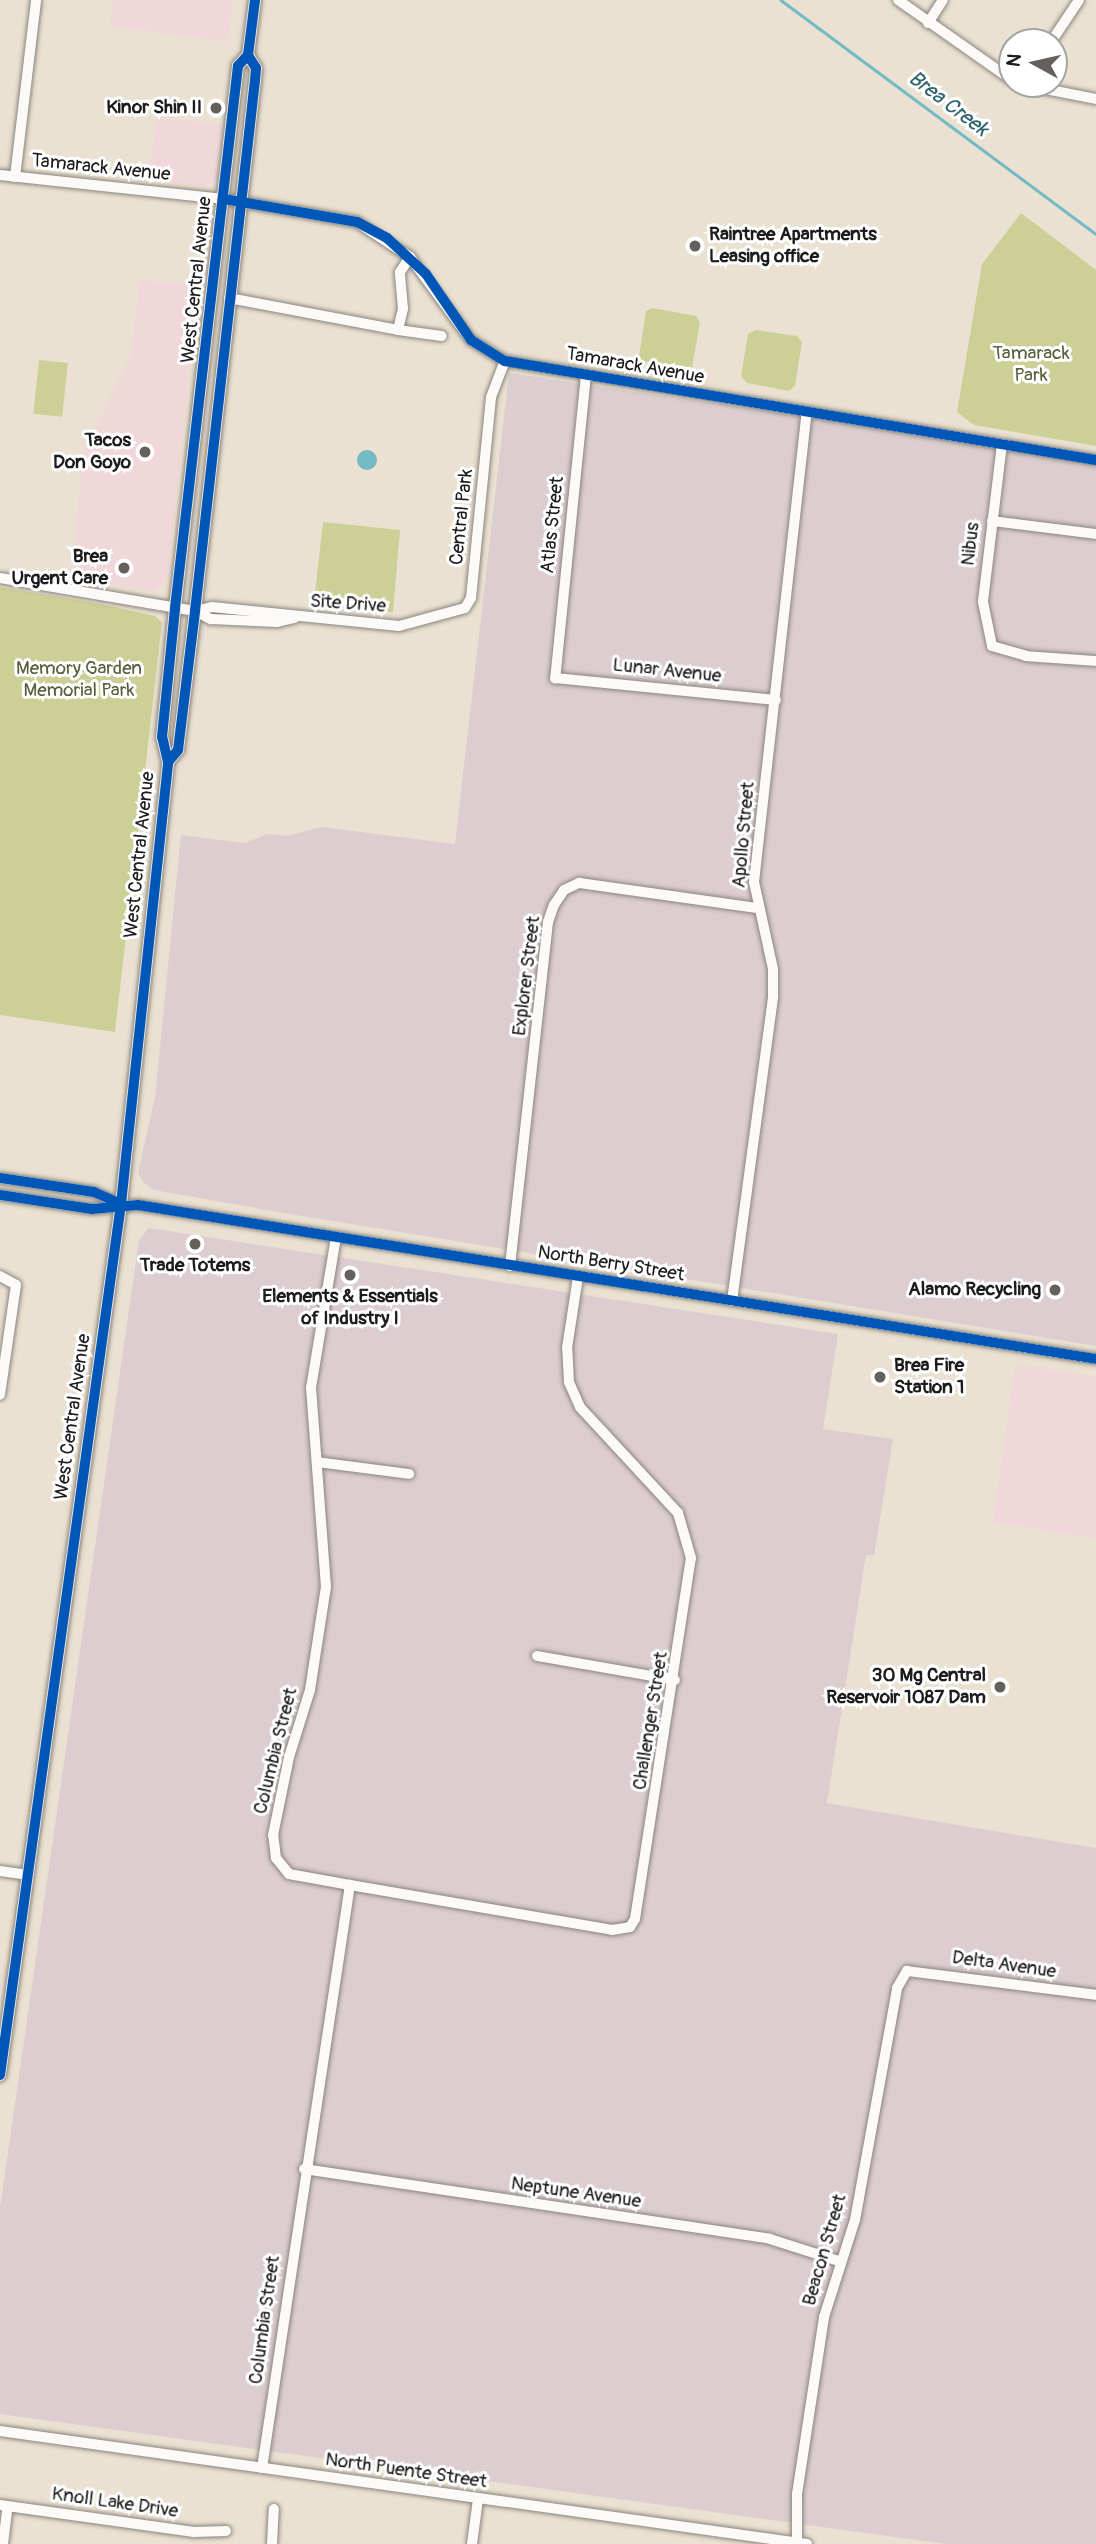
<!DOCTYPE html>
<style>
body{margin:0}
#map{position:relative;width:1096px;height:2544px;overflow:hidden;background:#eae1d2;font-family:Pangolin,sans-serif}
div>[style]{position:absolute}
.built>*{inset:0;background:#f0d7d9}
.industrial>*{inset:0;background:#dccdd0}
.green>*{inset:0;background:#ccd097;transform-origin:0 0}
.water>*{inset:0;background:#72bac4}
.round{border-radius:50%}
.stream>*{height:2.5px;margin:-1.25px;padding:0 1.25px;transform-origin:1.25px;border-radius:1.25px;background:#72bac4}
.roads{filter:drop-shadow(0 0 2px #8a857d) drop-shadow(0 0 2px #8a857d)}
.minor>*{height:10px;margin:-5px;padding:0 5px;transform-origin:5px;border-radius:5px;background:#fcfaf8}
.major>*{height:12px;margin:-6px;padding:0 6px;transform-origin:6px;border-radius:6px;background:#eee5dd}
.cycleway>*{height:10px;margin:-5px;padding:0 5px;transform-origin:5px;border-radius:5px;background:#0057b8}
.dots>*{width:19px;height:19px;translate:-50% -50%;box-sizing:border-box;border:4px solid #fff;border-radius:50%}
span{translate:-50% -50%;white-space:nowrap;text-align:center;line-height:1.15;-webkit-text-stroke:6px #fff;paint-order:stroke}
.poi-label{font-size:19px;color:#1c1c1c;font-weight:700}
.right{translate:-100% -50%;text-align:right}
.left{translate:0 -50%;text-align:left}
.street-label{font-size:19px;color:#1c1c1c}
.park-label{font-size:19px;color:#585f3a}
.water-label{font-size:21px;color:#2e636d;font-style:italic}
.north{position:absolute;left:998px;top:28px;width:70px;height:70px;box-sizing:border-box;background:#fff;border:2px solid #a4a4a4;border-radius:50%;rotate:278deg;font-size:19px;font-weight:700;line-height:28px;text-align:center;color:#1c1c1c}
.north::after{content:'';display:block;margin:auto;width:24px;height:32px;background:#64615c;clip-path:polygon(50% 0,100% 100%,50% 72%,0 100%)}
</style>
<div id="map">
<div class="built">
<i style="clip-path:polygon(113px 0,233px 0,228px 42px,110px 26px)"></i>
<i style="clip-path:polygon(157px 117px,225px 125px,217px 180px,205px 187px,148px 180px)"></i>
<i style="clip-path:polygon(140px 280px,199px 285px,167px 580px,154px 592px,72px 577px,82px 456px,131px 354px)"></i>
<i style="clip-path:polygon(1015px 1364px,1096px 1377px,1096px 1539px,993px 1522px)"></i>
</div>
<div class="industrial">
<i style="clip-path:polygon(509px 373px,1096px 460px,1096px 1346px,290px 1214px,154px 1190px,143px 1182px,138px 1173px,155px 1097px,181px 835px,245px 843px,267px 834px,287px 836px,321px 827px,455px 844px)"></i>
<i style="clip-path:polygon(149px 1228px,838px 1334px,823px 1429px,893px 1439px,874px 1555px,866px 1555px,827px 1803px,1096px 1848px,1096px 2544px,946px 2544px,0 2414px,0 2208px,139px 1240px)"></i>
</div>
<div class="green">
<i style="clip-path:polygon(1021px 213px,1096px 270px,1096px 446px,974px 425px,957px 412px,982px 264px)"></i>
<i style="clip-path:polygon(652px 308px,696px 316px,700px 323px,692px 367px,642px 361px,639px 356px,646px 311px)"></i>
<i style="clip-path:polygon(756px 330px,797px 336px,802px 342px,795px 386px,789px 391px,747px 383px,741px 376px,748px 334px)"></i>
<i style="left:39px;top:360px;width:29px;height:54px;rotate:6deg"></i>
<i style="clip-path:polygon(323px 522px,400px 530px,393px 612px,354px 610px,355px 605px,323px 602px,315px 593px)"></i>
<i style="clip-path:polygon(0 587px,101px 604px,155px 616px,162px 622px,115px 1032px,0 1015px)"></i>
</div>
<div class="water">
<i class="round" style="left:357px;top:450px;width:20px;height:20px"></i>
</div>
<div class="stream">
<i style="left:781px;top:0;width:392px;rotate:36.6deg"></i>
</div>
<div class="roads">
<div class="minor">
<i style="left:898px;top:0;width:139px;rotate:35.1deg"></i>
<i style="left:928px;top:23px;width:27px;rotate:-57deg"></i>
<i style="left:1051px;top:42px;width:50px;rotate:-56.3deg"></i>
<i style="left:1020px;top:84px;width:77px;rotate:11.2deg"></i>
<i style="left:0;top:175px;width:225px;rotate:6.1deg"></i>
<i style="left:224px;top:199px;width:135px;rotate:9.8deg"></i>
<i style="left:357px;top:222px;width:64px;rotate:33.4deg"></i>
<i style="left:410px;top:257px;width:103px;rotate:53.7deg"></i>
<i style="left:471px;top:340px;width:40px;rotate:32deg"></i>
<i style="left:505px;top:361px;width:599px;rotate:9.51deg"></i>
<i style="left:15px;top:177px;width:178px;rotate:-83.2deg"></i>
<i style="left:229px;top:298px;width:172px;rotate:10.7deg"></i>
<i style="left:398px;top:330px;width:22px;rotate:-77deg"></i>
<i style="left:403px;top:309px;width:37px;rotate:-95deg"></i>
<i style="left:400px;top:272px;width:18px;rotate:-56deg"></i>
<i style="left:398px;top:330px;width:44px;rotate:7.8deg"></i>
<i style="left:586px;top:375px;width:305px;rotate:95.8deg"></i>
<i style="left:555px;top:678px;width:222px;rotate:5.7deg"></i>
<i style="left:1002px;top:444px;width:159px;rotate:96.9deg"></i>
<i style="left:983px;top:602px;width:45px;rotate:78.4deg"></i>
<i style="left:992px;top:646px;width:35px;rotate:16deg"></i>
<i style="left:1026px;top:656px;width:70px;rotate:4.1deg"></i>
<i style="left:992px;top:521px;width:105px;rotate:7.1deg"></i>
<i style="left:0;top:578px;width:198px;rotate:9.6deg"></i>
<i style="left:195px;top:611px;width:18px;rotate:27deg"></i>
<i style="left:211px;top:619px;width:66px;rotate:2.6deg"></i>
<i style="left:277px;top:622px;width:18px;rotate:-13deg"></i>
<i style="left:195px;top:611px;width:17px;rotate:-13deg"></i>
<i style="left:212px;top:607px;width:188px;rotate:5.8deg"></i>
<i style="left:399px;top:626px;width:68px;rotate:-15.3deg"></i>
<i style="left:465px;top:608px;width:12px;rotate:-59deg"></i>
<i style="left:471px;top:598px;width:202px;rotate:-84.3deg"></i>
<i style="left:491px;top:397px;width:39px;rotate:-69deg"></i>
<i style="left:0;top:1178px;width:95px;rotate:8.5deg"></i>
<i style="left:94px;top:1192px;width:29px;rotate:25deg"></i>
<i style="left:0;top:1195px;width:93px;rotate:8.7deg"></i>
<i style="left:92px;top:1209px;width:46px;rotate:-5deg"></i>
<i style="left:138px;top:1205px;width:970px;rotate:9.13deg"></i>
<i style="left:510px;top:1266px;width:346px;rotate:-83.7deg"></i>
<i style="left:548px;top:922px;width:18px;rotate:-71deg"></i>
<i style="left:554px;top:905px;width:18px;rotate:-56deg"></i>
<i style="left:564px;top:890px;width:17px;rotate:-25deg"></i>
<i style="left:579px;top:883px;width:180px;rotate:8deg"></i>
<i style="left:0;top:1276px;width:18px;rotate:29deg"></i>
<i style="left:16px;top:1285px;width:111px;rotate:98.3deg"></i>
<i style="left:732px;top:1301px;width:308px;rotate:-82.3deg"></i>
<i style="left:773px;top:996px;width:27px;rotate:-90deg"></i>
<i style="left:773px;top:969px;width:89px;rotate:-102.3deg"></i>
<i style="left:754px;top:882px;width:472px;rotate:-83.6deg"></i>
<i style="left:317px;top:1462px;width:93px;rotate:7.4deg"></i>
<i style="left:537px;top:1656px;width:140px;rotate:9.9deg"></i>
<i style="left:0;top:1871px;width:27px;rotate:8deg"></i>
<i style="left:350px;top:1885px;width:266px;rotate:9.7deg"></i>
<i style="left:612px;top:1930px;width:18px;rotate:-9deg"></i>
<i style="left:630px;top:1927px;width:9px;rotate:-58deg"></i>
<i style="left:635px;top:1919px;width:365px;rotate:-81.2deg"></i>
<i style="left:691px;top:1558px;width:47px;rotate:-106.1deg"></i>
<i style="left:678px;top:1513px;width:144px;rotate:-132.8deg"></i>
<i style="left:580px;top:1407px;width:27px;rotate:-114deg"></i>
<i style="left:569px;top:1382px;width:34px;rotate:-93deg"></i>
<i style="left:567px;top:1348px;width:72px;rotate:-81.2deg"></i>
<i style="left:304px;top:2169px;width:471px;rotate:8.5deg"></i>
<i style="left:770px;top:2239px;width:72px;rotate:17.7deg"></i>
<i style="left:0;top:2431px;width:815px;rotate:7.97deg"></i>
<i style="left:262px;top:2468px;width:590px;rotate:-81.42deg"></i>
<i style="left:350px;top:1885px;width:62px;rotate:-169.8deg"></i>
<i style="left:289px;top:1874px;width:21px;rotate:-129deg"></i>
<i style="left:276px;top:1858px;width:23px;rotate:-97deg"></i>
<i style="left:273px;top:1835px;width:80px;rotate:-78.4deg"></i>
<i style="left:289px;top:1757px;width:70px;rotate:-72.6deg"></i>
<i style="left:310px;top:1690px;width:104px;rotate:-81.2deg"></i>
<i style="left:326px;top:1587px;width:200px;rotate:-94.3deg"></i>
<i style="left:311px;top:1388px;width:153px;rotate:-80.6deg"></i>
<i style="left:0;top:2505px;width:196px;rotate:7.9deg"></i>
<i style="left:194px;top:2532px;width:32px;rotate:-2deg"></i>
<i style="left:797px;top:2542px;width:48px;rotate:-90deg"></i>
<i style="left:797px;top:2494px;width:179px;rotate:-81.3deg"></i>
<i style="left:824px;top:2317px;width:102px;rotate:-72.3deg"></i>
<i style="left:855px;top:2220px;width:236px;rotate:-79.7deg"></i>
<i style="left:897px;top:1988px;width:20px;rotate:-60deg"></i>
<i style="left:907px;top:1971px;width:191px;rotate:7.2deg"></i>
<i style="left:3px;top:2544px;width:38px;rotate:-83deg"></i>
<i style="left:272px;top:2544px;width:35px;rotate:-87deg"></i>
<i style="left:472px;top:2544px;width:45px;rotate:-82.4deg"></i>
</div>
<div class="major">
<i style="left:168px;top:762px;width:16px;rotate:-50deg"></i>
<i style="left:178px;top:750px;width:140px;rotate:-83deg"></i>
<i style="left:195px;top:611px;width:534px;rotate:-83.55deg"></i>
<i style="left:255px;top:80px;width:12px;rotate:-85deg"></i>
<i style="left:256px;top:68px;width:15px;rotate:-122deg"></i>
<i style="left:0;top:2075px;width:879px;rotate:-82.09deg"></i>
<i style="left:121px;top:1204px;width:444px;rotate:-83.9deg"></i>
<i style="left:168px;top:762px;width:26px;rotate:-103deg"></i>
<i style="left:162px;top:737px;width:130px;rotate:-84.2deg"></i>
<i style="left:175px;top:608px;width:546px;rotate:-83.37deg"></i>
<i style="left:238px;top:66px;width:15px;rotate:-48deg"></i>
<i style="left:248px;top:55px;width:55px;rotate:-82.7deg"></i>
</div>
</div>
<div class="cycleway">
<i style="left:224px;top:199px;width:135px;rotate:9.8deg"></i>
<i style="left:357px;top:222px;width:34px;rotate:28deg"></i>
<i style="left:387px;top:238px;width:53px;rotate:42.7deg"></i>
<i style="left:426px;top:274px;width:80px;rotate:55.7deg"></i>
<i style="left:471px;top:340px;width:40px;rotate:32deg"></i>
<i style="left:505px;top:361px;width:599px;rotate:9.51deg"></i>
<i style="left:168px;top:762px;width:16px;rotate:-50deg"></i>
<i style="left:178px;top:750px;width:140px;rotate:-83deg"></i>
<i style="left:195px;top:611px;width:534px;rotate:-83.55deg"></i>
<i style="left:255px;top:80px;width:12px;rotate:-85deg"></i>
<i style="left:256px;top:68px;width:15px;rotate:-122deg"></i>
<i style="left:0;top:1178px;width:95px;rotate:8.5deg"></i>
<i style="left:94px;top:1192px;width:30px;rotate:24deg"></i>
<i style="left:0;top:1195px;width:93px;rotate:8.7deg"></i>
<i style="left:92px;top:1209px;width:46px;rotate:-5deg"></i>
<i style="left:138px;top:1205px;width:970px;rotate:9.13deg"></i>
<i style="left:0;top:2075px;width:879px;rotate:-82.09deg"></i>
<i style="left:121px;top:1204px;width:444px;rotate:-83.9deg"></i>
<i style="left:168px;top:762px;width:26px;rotate:-103deg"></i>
<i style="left:162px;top:737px;width:130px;rotate:-84.2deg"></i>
<i style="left:175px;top:608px;width:546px;rotate:-83.37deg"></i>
<i style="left:238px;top:66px;width:15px;rotate:-48deg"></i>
<i style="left:248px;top:55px;width:55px;rotate:-82.7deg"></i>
</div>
<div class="dots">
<i style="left:216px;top:108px;background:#64615c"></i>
<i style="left:695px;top:246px;background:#64615c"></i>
<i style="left:145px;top:452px;background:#64615c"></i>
<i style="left:124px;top:568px;background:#64615c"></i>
<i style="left:195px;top:1244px;background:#64615c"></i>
<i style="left:350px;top:1275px;background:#64615c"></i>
<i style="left:1055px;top:1290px;background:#64615c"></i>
<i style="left:880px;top:1377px;background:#64615c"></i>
<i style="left:1000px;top:1687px;background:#64615c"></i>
</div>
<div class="poi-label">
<span class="right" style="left:202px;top:108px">Kinor Shin II</span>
<span class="left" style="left:709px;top:246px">Raintree Apartments<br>Leasing office</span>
<span class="right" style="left:131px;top:452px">Tacos<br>Don Goyo</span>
<span class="right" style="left:108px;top:568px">Brea<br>Urgent Care</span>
<span style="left:195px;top:1266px">Trade Totems</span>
<span class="right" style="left:1041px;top:1290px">Alamo Recycling</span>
<span style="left:350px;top:1308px">Elements &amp; Essentials<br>of Industry I</span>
<span class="left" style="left:894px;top:1377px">Brea Fire<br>Station 1</span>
<span class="right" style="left:986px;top:1687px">30 Mg Central<br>Reservoir 1087 Dam</span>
</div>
<div class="street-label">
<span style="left:101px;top:168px;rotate:6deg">Tamarack Avenue</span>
<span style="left:197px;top:280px;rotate:-84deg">West Central Avenue</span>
<span style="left:635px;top:366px;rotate:10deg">Tamarack Avenue</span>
<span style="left:462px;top:517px;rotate:-84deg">Central Park</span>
<span style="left:553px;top:525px;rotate:-84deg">Atlas Street</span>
<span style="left:971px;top:544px;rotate:-83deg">Nibus</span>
<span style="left:348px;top:604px;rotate:4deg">Site Drive</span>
<span style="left:667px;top:671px;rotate:6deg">Lunar Avenue</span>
<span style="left:744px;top:835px;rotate:-85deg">Apollo Street</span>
<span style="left:140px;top:855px;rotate:-84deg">West Central Avenue</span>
<span style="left:527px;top:976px;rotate:-83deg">Explorer Street</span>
<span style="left:611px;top:1264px;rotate:9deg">North Berry Street</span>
<span style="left:73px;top:1417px;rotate:-82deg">West Central Avenue</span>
<span style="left:651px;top:1721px;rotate:-81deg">Challenger Street</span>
<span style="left:276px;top:1751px;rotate:-76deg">Columbia Street</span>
<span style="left:1004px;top:1965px;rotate:8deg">Delta Avenue</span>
<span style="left:576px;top:2193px;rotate:8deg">Neptune Avenue</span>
<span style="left:825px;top:2250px;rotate:-74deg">Beacon Street</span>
<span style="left:265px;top:2320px;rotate:-82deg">Columbia Street</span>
<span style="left:406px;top:2471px;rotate:8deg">North Puente Street</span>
<span style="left:115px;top:2503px;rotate:8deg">Knoll Lake Drive</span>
</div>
<div class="park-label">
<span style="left:1031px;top:365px">Tamarack<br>Park</span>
<span style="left:79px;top:680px">Memory Garden<br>Memorial Park</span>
</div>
<div class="water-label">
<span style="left:948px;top:104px;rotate:37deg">Brea Creek</span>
</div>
<div class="north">N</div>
</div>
